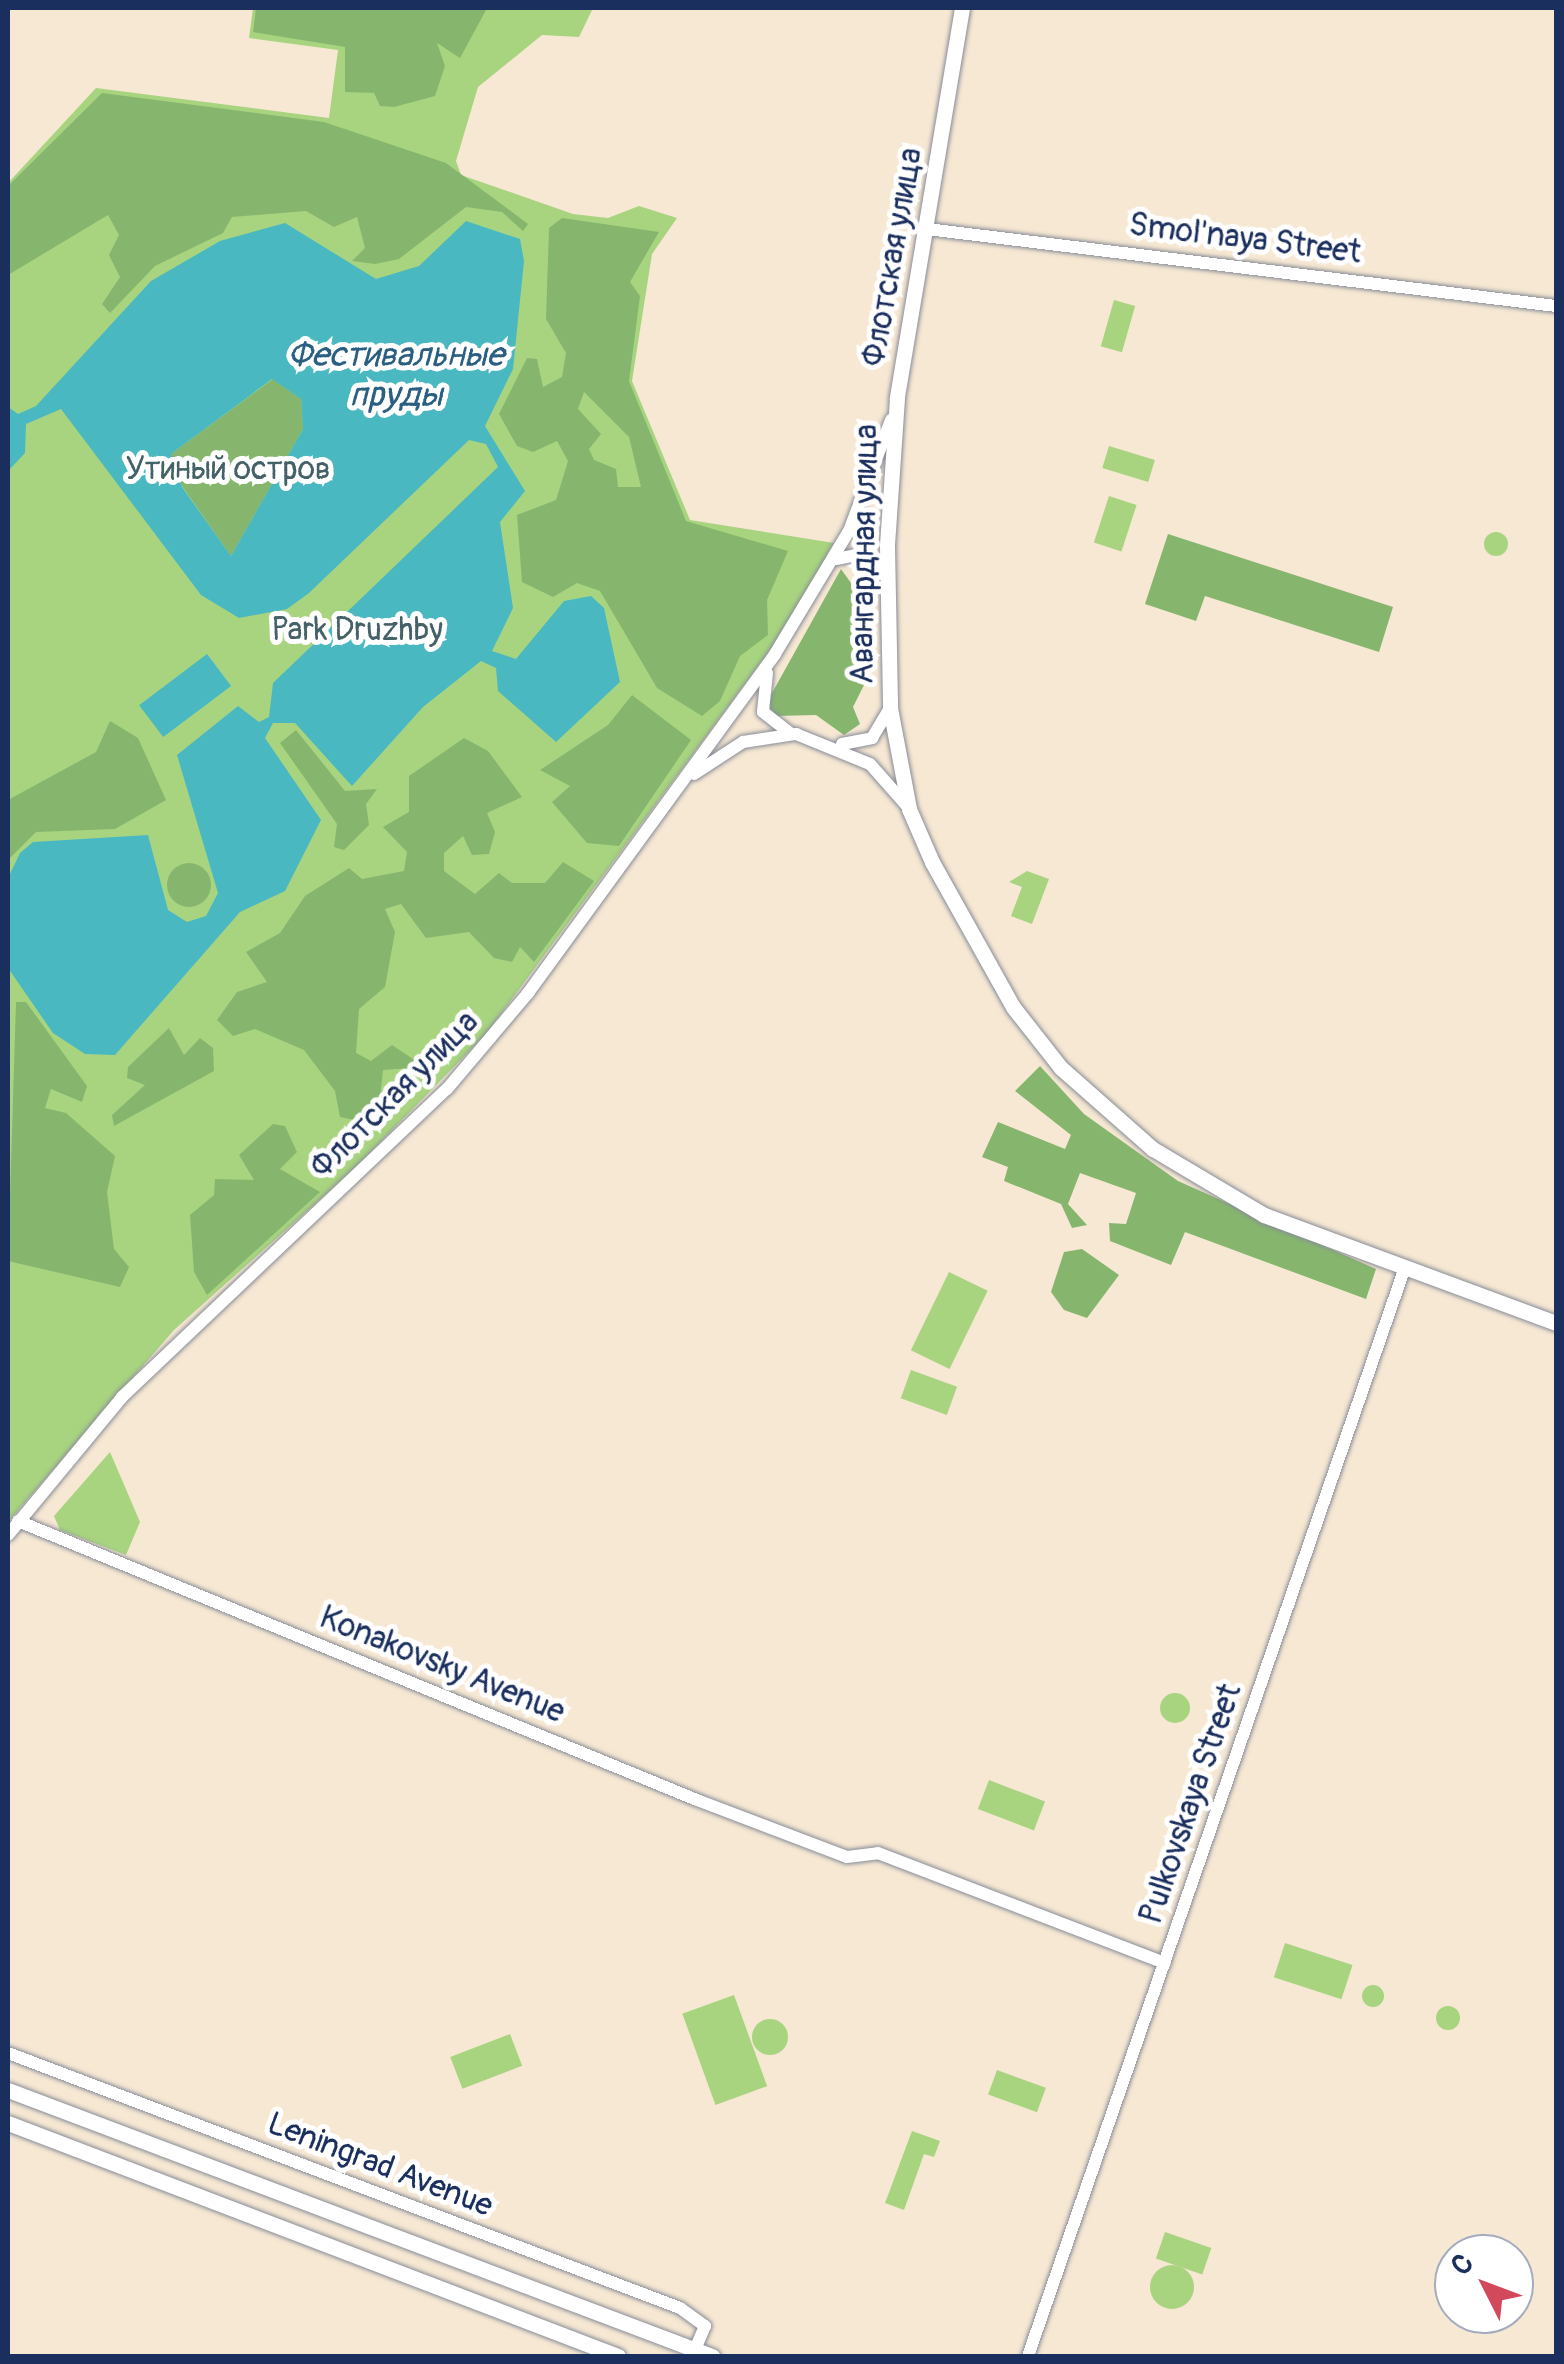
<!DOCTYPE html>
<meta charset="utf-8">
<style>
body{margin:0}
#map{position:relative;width:1564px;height:2364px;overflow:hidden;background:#f6e8d3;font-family:Pangolin,sans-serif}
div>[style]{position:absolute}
.green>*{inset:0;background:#a8d480;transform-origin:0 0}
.round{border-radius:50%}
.forest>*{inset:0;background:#86b66e}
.water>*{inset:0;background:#49b8c1;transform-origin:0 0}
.roads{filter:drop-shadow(0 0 2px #888c98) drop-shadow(0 0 2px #888c98)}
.minor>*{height:12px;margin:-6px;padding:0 6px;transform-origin:6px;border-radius:6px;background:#fff}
.major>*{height:15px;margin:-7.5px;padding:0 7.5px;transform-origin:7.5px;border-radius:7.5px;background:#fff}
span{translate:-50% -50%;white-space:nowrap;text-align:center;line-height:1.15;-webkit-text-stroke:10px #fff;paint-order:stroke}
.street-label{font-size:32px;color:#1b2f5e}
.park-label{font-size:32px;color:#456168}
.water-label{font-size:35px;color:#2b5f81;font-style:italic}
.frame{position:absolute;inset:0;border:10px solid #1b2f5e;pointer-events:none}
.north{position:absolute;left:1434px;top:2234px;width:100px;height:100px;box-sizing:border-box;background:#fff;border:2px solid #a4acbf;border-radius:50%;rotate:312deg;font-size:28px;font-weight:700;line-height:40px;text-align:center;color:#1b2f5e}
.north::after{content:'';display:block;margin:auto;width:35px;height:45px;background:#d1495b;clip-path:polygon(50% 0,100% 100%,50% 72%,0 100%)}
</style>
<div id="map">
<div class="green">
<i style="clip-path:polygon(253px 8px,593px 8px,579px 37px,542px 35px,478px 87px,456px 161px,461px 175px,573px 214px,608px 218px,639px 206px,677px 218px,652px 254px,632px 381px,690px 520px,834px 543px,787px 627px,486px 1034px,354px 1169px,174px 1330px,8px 1522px,8px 183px,96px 88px,329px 118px,338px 50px,249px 38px)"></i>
<i style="left:1114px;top:300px;width:22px;height:48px;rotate:16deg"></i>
<i style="left:1109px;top:446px;width:48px;height:23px;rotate:17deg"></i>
<i style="left:1109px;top:496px;width:29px;height:49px;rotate:18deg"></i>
<i class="round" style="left:1484px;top:532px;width:24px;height:24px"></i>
<i style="clip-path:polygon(1027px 871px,1049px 879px,1032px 924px,1011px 916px,1022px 887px,1009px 882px)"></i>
<i style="left:949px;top:1272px;width:43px;height:87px;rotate:26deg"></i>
<i style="left:911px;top:1370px;width:49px;height:30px;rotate:20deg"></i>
<i style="clip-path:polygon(110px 1452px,140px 1522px,126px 1555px,60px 1530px,54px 1516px)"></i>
<i class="round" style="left:1160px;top:1693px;width:30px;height:30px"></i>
<i style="left:989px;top:1780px;width:60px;height:31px;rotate:21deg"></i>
<i style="left:1285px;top:1943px;width:71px;height:36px;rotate:18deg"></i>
<i class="round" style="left:1362px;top:1985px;width:22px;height:22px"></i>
<i style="left:734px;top:1995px;width:97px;height:55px;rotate:70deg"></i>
<i class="round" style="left:1436px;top:2006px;width:24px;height:24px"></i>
<i class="round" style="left:752px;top:2019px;width:36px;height:36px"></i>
<i style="left:510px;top:2034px;width:34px;height:64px;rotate:69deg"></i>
<i style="left:997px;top:2070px;width:52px;height:26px;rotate:20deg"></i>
<i style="clip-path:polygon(912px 2131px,940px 2141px,934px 2157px,924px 2154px,904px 2210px,885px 2203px)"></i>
<i style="left:1165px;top:2232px;width:49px;height:28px;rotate:19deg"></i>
<i class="round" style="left:1150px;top:2265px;width:44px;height:44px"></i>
</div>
<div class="forest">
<i style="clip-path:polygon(256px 8px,475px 8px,486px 10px,460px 58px,437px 43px,445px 66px,435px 96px,394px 107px,380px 106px,374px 93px,345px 92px,345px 47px,253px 32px)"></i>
<i style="clip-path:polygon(102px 93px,324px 122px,446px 163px,528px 224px,523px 231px,502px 212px,466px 207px,399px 259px,375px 264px,352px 261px,365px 248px,357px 217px,334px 227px,306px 211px,232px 217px,223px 233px,155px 266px,110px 313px,102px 304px,120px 277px,109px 255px,119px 235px,108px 215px,8px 275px,8px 186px)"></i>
<i style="clip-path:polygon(evenodd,562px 218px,659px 232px,630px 282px,640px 296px,629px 381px,686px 521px,788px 551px,767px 600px,768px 635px,740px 656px,720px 701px,702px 716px,657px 688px,600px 591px,577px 583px,553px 597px,522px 582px,517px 515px,556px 500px,568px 461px,557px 441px,533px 452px,517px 446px,499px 414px,527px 358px,537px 359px,543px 387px,562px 377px,566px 353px,546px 319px,549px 228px,562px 218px,584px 392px,629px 437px,641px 487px,618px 487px,616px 469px,594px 460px,589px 449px,601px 434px,578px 409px,584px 392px)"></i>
<i style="clip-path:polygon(273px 379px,301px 399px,303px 429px,231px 556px,171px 470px,171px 454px)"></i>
<i style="clip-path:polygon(1168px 534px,1393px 607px,1379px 652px,1205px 596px,1196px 621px,1145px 604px)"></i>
<i style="clip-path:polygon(841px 569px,874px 615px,874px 665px,853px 707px,860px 724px,844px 735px,816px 715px,775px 716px,767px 702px)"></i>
<i style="clip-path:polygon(632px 695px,691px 740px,619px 846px,587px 843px,552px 802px,570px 786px,540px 770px,608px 725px)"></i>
<i style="clip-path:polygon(110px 721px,138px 738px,166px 800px,115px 829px,36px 832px,8px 860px,8px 800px,96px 752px)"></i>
<i style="clip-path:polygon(296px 730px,345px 791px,377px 789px,366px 804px,369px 825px,344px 850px,334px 847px,337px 824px,280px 743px)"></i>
<i style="clip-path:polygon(464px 738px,488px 751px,522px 797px,487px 813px,495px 832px,489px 854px,472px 855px,463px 836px,444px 853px,444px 871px,475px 894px,499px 873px,512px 883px,545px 883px,563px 862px,594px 881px,534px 962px,520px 947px,512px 962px,494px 958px,469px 932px,426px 938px,401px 904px,385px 909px,395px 932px,385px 987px,359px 1009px,356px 1053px,371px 1061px,392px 1045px,425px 1067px,383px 1070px,377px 1125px,340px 1117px,335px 1091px,304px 1050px,255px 1029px,233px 1036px,217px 1020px,237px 992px,267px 982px,246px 952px,280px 933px,305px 896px,349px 868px,362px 879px,404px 871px,407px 852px,383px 827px,409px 812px,409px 776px)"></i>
<i class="round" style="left:167px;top:863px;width:44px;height:44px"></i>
<i style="clip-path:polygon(16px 1002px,26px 1002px,87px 1086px,82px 1102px,51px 1089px,45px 1108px,66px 1113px,115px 1156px,107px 1192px,114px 1249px,129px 1267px,120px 1287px,8px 1261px)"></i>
<i style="clip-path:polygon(169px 1028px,184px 1055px,200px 1038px,213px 1048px,214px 1071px,114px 1126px,112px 1115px,145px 1085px,127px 1078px,128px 1067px)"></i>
<i style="clip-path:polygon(1040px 1066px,1084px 1114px,1178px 1181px,1376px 1269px,1366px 1299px,1185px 1232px,1171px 1265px,1110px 1241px,1109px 1223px,1126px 1224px,1136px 1193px,1080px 1173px,1068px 1204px,1087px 1225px,1072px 1228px,1061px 1204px,1004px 1181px,1008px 1167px,982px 1157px,998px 1122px,1065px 1149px,1071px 1135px,1015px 1091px)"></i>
<i style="clip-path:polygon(273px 1124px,285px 1126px,297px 1152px,280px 1169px,320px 1192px,207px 1295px,194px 1272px,190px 1215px,214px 1195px,215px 1179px,254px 1180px,239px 1155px)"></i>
<i style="clip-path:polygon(1082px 1249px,1119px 1275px,1087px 1318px,1064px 1310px,1051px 1292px,1064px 1252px)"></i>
</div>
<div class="water">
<i style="clip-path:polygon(evenodd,466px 221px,520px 239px,524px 261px,513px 369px,485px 426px,525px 491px,500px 522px,513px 608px,492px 651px,516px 659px,564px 601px,591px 596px,604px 608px,620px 682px,556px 742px,498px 691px,496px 668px,481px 661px,423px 707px,352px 786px,295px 723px,273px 723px,265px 738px,321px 820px,285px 891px,240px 912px,115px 1055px,85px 1054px,53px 1033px,8px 968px,8px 878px,20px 853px,33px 842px,148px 835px,168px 910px,187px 922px,206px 916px,218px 893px,177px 755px,238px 706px,259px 722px,269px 717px,273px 683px,498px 467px,486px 444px,469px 440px,309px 593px,287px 609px,239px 618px,201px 595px,61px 409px,26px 424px,25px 453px,8px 471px,8px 407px,18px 414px,36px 406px,151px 281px,220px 241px,285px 223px,376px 279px,419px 266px,466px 221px,272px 379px,301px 399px,303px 429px,231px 556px,182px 487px,171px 454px,272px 379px)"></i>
<i style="left:207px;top:654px;width:40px;height:85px;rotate:53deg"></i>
</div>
<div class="roads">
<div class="minor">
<i style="left:927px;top:229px;width:634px;rotate:6.98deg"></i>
<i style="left:836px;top:559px;width:31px;rotate:-11deg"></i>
<i style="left:866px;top:553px;width:31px;rotate:50deg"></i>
<i style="left:767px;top:673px;width:39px;rotate:96deg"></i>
<i style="left:763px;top:712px;width:33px;rotate:38deg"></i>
<i style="left:842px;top:744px;width:31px;rotate:-11deg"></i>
<i style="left:872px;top:738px;width:33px;rotate:-59deg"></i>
<i style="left:694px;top:774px;width:59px;rotate:-33.1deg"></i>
<i style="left:743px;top:742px;width:54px;rotate:-8.6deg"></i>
<i style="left:796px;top:734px;width:80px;rotate:22.1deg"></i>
<i style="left:870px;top:764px;width:57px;rotate:48.5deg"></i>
<i style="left:18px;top:1521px;width:734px;rotate:22.34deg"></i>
<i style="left:697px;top:1800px;width:160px;rotate:20.8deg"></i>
<i style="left:847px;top:1857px;width:31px;rotate:-7deg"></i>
<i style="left:878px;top:1853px;width:307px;rotate:21deg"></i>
<i style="left:8px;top:1535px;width:179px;rotate:-50.4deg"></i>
<i style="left:122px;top:1397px;width:448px;rotate:-43.5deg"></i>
<i style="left:447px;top:1089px;width:126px;rotate:-49.8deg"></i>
<i style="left:528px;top:993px;width:419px;rotate:-53.9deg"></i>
<i style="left:775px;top:654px;width:144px;rotate:-59deg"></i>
<i style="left:849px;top:531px;width:119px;rotate:-69.3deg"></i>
<i style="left:8px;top:2053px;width:719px;rotate:20.78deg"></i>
<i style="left:680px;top:2308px;width:31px;rotate:36deg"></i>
<i style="left:705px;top:2326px;width:26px;rotate:113deg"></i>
<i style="left:1028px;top:2356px;width:1149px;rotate:-70.9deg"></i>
</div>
<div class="major">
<i style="left:962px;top:8px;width:395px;rotate:99.5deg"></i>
<i style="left:897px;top:398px;width:148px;rotate:93.9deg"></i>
<i style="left:887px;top:546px;width:162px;rotate:88.9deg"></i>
<i style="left:890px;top:708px;width:103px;rotate:79.3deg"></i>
<i style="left:909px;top:809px;width:58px;rotate:66.5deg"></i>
<i style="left:932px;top:862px;width:166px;rotate:60.8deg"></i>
<i style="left:1013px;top:1007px;width:78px;rotate:51.8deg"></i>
<i style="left:1061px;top:1068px;width:123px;rotate:41.4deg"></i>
<i style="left:1153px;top:1149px;width:129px;rotate:30.7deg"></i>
<i style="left:1264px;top:1215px;width:311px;rotate:20.3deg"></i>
<i style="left:8px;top:2090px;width:753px;rotate:20.7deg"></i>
<i style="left:8px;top:2123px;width:653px;rotate:20.91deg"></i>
</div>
</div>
<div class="street-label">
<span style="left:1245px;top:239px;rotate:7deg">Smol'naya Street</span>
<span style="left:893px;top:257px;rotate:-80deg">Флотская улица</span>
<span style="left:865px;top:554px;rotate:-89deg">Авангардная улица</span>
<span style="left:395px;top:1095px;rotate:-45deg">Флотская улица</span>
<span style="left:442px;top:1665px;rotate:22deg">Konakovsky Avenue</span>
<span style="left:1191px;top:1804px;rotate:-71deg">Pulkovskaya Street</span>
<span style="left:380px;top:2165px;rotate:21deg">Leningrad Avenue</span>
</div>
<div class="park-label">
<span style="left:228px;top:469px">Утиный остров</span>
<span style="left:357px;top:630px">Park Druzhby</span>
</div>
<div class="water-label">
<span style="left:396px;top:375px">Фестивальные<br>пруды</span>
</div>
<div class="frame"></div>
<div class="north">С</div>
</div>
